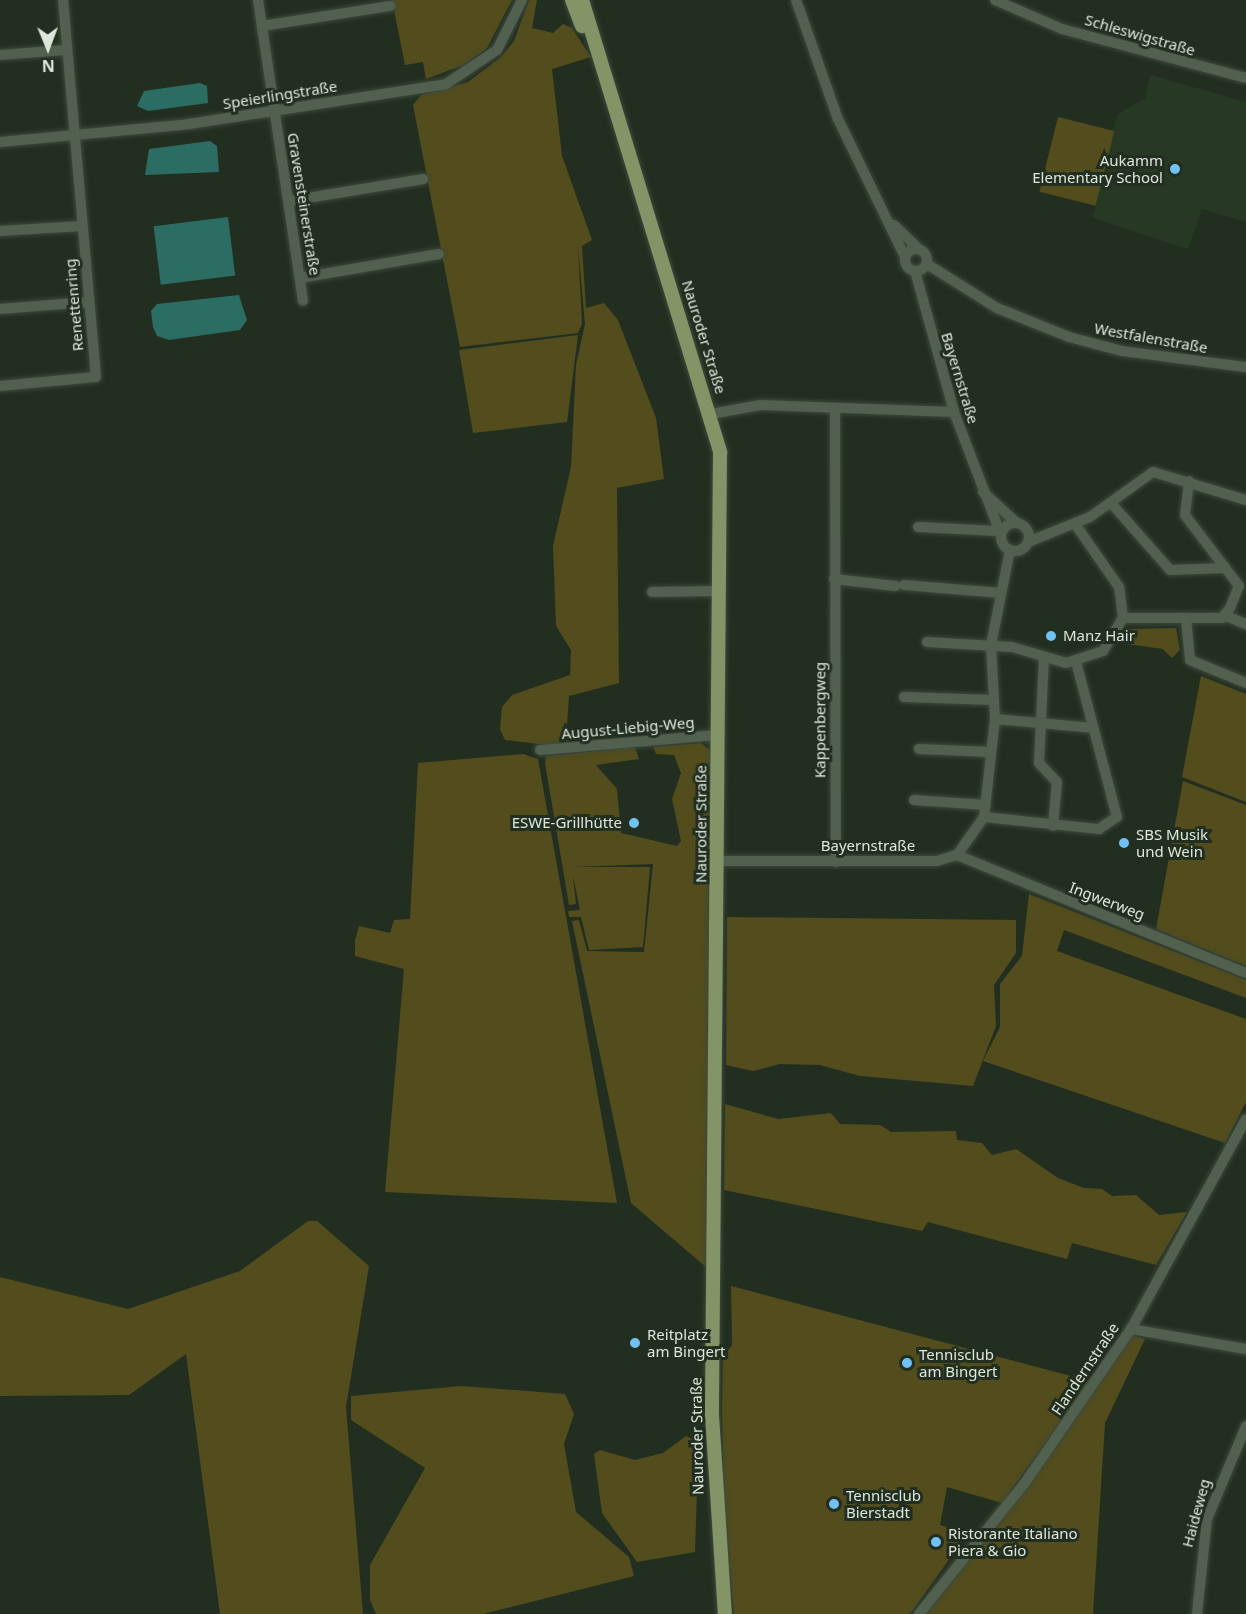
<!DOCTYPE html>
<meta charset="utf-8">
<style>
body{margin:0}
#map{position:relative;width:1246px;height:1614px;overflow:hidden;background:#222f20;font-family:"Noto Sans",sans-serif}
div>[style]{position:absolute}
.built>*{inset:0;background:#273925}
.green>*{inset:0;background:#534d1d;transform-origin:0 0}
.water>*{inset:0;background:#2b6d62;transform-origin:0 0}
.roads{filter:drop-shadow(0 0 2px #3e493c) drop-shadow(0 0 2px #3e493c)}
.minor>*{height:10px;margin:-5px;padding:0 5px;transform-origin:5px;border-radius:5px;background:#51604f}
.minor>.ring{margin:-5px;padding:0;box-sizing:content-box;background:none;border:10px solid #51604f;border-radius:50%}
.major>*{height:14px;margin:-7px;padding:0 7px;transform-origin:7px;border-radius:7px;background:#839566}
.dots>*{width:16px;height:16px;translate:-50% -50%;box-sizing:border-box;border:3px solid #222f20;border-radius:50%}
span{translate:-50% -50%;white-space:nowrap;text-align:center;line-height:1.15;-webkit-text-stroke:6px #222f20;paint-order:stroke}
.street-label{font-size:15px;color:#dee6dc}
.poi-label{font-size:15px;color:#dee6dc}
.right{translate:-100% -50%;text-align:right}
.left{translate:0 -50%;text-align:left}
.north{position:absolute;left:18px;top:18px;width:60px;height:60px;-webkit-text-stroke:4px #222f20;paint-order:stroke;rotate:179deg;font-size:16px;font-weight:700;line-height:24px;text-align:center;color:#dee6dc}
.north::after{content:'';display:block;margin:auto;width:21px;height:27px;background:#dee6dc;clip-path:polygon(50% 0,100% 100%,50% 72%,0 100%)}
</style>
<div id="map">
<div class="built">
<i style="clip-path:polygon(1150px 75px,1246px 102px,1246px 222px,1202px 209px,1188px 249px,1093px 218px,1117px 115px,1145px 98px)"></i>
</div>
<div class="green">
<i style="clip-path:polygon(392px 0,512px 0,487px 48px,464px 65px,426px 79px,423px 62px,405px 65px)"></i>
<i style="clip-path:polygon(529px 0,537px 0,532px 28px,553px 33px,563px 24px,572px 28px,591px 57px,552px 69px,562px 156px,592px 240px,582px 246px,586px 308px,604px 303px,618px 320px,656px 418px,664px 479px,617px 488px,619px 683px,569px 696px,566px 739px,555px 746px,505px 740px,500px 729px,502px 707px,512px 695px,570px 675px,571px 650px,556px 626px,553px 546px,571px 467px,576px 365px,585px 324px,578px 245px,582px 324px,578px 333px,460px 347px,413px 105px,421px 95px,468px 82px,501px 57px,514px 41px)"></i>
<i style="left:1058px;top:117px;width:58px;height:77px;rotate:14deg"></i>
<i style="clip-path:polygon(578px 335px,567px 422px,473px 433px,459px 350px)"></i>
<i style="clip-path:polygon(1176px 628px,1180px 650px,1172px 658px,1163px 649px,1127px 644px,1128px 629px)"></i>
<i style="clip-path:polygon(1201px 676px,1246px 694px,1246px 802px,1182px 777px)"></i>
<i style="clip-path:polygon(701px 743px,710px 750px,712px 851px,706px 1267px,631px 1203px,572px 921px,579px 920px,587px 951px,644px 952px,653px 864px,572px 867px,650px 867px,643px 947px,589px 950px,581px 917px,569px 917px,568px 911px,580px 910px,573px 876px,576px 904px,569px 905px,545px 763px,546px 756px,635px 747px,639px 759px,596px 765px,617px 789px,621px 833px,677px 846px,681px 841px,672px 799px,681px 773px,674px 755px,656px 754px,653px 747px)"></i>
<i style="clip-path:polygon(523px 754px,538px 759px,617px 1203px,385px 1192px,404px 969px,355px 956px,355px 940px,359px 926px,390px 933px,394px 920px,410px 919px,418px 763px)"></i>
<i style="clip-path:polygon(1183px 781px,1246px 805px,1246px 966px,1156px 929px)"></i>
<i style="clip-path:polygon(1029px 894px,1246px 980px,1246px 998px,1064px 930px,1057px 951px,1246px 1019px,1246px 1102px,1225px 1143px,983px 1061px,1000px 1027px,1000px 984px,1022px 956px)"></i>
<i style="clip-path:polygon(727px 917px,1016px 920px,1016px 953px,994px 985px,996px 1026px,973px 1086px,860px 1076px,820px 1065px,780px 1064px,753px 1071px,726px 1065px)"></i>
<i style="clip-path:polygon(725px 1104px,778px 1119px,831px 1113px,840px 1124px,880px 1125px,891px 1132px,956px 1131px,957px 1140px,982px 1143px,992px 1155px,1016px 1149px,1058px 1178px,1084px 1188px,1102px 1189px,1112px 1196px,1136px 1195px,1159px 1215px,1187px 1212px,1156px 1265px,1072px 1243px,1067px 1259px,928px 1222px,922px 1231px,724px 1190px)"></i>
<i style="clip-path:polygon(308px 1221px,317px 1221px,369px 1266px,346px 1407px,363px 1614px,220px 1614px,186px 1354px,129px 1395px,0 1396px,0 1277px,128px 1309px,240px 1271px)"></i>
<i style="clip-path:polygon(731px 1286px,1090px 1381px,1002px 1503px,947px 1487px,940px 1525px,954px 1529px,952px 1536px,963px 1540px,910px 1614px,734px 1614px,724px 1517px,722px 1409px,723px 1357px,732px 1345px)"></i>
<i style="clip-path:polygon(1132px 1335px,1145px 1339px,1105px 1423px,1093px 1614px,924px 1614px)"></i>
<i style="clip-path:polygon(461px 1386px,565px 1394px,574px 1414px,564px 1444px,576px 1512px,629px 1557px,634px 1576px,483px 1614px,376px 1614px,370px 1600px,370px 1565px,425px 1468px,351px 1420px,351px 1396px)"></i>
<i style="clip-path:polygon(686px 1436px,694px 1440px,698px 1461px,695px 1552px,637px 1562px,602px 1513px,594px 1454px,600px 1450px,635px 1460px,663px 1453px)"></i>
</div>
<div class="water">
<i style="clip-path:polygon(200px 83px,207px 86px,208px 103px,148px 111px,137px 106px,144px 91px)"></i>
<i style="clip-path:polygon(210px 141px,217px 146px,219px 172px,145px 175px,149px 149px)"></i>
<i style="left:228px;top:217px;width:59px;height:75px;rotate:83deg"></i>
<i style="clip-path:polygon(239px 295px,247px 320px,240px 330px,169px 340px,157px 336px,153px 327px,151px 311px,157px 304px)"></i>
</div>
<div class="roads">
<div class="minor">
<i style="left:258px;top:0;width:304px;rotate:81.5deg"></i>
<i style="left:796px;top:0;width:126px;rotate:70.6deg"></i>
<i style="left:838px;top:119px;width:153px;rotate:64.1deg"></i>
<i style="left:995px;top:0;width:73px;rotate:23.4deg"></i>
<i style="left:1062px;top:29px;width:190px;rotate:14.9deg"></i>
<i style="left:262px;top:26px;width:130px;rotate:-8.9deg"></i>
<i style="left:0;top:55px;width:67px;rotate:-4.3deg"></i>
<i style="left:0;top:142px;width:190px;rotate:-5.4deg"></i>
<i style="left:189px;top:124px;width:260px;rotate:-8.8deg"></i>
<i style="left:446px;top:84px;width:61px;rotate:-33.7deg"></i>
<i style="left:497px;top:50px;width:56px;rotate:-63.4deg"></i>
<i style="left:289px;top:201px;width:136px;rotate:-9.3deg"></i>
<i style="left:894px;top:225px;width:35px;rotate:44deg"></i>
<i style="left:0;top:231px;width:82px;rotate:-3.5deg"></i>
<i class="ring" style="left:905px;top:249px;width:12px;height:12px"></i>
<i style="left:927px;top:264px;width:83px;rotate:32.2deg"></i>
<i style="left:997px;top:308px;width:78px;rotate:21.9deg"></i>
<i style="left:1069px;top:337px;width:55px;rotate:14.8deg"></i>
<i style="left:1122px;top:351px;width:125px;rotate:7.4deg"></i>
<i style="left:915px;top:271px;width:146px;rotate:74.5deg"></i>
<i style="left:954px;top:412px;width:132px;rotate:69.1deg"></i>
<i style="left:300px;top:278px;width:141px;rotate:-9.8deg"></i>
<i style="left:0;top:309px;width:88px;rotate:-4.5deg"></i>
<i style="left:0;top:386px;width:96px;rotate:-5.4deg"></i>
<i style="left:96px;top:377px;width:378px;rotate:-95deg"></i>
<i style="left:835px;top:409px;width:453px;rotate:89.9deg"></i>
<i style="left:711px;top:414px;width:50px;rotate:-10.4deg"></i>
<i style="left:760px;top:405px;width:194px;rotate:2.1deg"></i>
<i style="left:983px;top:492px;width:46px;rotate:42.4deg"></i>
<i style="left:1111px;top:503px;width:89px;rotate:48.6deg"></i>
<i style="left:1170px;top:570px;width:54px;rotate:-2.1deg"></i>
<i class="ring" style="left:1001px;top:523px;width:18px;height:18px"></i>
<i style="left:918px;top:527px;width:80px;rotate:2.9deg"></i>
<i style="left:1028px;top:542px;width:67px;rotate:-22deg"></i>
<i style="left:1090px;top:517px;width:77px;rotate:-35.5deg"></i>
<i style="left:1153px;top:472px;width:97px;rotate:16.8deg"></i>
<i style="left:834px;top:579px;width:62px;rotate:6.4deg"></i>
<i style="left:904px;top:585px;width:97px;rotate:4.7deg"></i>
<i style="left:652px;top:592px;width:67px;rotate:-0.9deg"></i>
<i style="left:1226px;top:616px;width:22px;rotate:22deg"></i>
<i style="left:1123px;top:618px;width:99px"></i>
<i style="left:1222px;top:618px;width:13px;rotate:-51deg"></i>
<i style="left:1230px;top:608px;width:24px;rotate:-68deg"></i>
<i style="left:1239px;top:586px;width:89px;rotate:-127.3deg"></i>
<i style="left:1185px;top:515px;width:34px;rotate:-83deg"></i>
<i style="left:1186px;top:618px;width:42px;rotate:84.6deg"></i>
<i style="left:1190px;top:660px;width:61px;rotate:22.3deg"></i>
<i style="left:927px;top:642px;width:85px;rotate:3.4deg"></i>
<i style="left:1012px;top:647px;width:56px;rotate:16.5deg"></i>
<i style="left:1066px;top:663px;width:39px;rotate:-18deg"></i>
<i style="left:1103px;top:651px;width:39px;rotate:-59deg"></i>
<i style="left:1123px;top:618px;width:31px;rotate:-97deg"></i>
<i style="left:1119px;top:587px;width:77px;rotate:-124.9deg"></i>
<i style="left:1044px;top:657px;width:106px;rotate:92.7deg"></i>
<i style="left:1039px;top:763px;width:26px;rotate:47deg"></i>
<i style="left:1057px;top:782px;width:44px;rotate:95.2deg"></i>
<i style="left:904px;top:697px;width:89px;rotate:1.9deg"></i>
<i style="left:995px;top:719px;width:98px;rotate:5.2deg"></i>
<i style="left:919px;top:749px;width:71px;rotate:2.4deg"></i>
<i style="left:540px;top:750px;width:179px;rotate:-4.8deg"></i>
<i style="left:914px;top:800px;width:72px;rotate:4deg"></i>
<i style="left:984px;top:817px;width:116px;rotate:6deg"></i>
<i style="left:1099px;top:829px;width:22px;rotate:-34deg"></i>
<i style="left:1117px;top:817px;width:160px;rotate:-104.8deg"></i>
<i style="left:957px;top:855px;width:312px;rotate:22.2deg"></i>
<i style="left:718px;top:861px;width:219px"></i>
<i style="left:937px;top:861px;width:21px;rotate:-17deg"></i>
<i style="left:957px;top:855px;width:47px;rotate:-54.6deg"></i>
<i style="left:984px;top:817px;width:99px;rotate:-83.6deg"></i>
<i style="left:995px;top:719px;width:74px;rotate:-93.1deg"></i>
<i style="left:991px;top:645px;width:97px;rotate:-78.7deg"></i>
<i style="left:1131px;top:1329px;width:117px;rotate:9.9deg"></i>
<i style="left:919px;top:1614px;width:167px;rotate:-51.1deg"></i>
<i style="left:1024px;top:1484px;width:188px;rotate:-55.4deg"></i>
<i style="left:1131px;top:1329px;width:239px;rotate:-61.3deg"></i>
<i style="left:1197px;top:1614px;width:96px;rotate:-84deg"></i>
<i style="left:1207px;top:1519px;width:101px;rotate:-67.2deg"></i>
</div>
<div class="major">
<i style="left:572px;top:0;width:28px;rotate:69deg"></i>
<i style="left:582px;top:0;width:473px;rotate:73deg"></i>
<i style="left:720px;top:452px;width:963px;rotate:90.48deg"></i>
<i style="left:712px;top:1415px;width:199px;rotate:86.3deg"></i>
</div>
</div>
<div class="dots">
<i style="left:1175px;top:169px;background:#71c1f5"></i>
<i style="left:1051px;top:636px;background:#71c1f5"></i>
<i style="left:634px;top:823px;background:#71c1f5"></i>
<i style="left:1124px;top:843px;background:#71c1f5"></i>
<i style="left:635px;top:1343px;background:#71c1f5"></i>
<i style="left:907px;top:1363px;background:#71c1f5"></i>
<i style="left:834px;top:1504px;background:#71c1f5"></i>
<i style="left:936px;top:1542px;background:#71c1f5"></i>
</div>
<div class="street-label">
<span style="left:1140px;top:35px;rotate:16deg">Schleswigstraße</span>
<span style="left:280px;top:95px;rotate:-9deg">Speierlingstraße</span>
<span style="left:304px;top:204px;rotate:81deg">Gravensteinerstraße</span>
<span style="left:74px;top:305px;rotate:-95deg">Renettenring</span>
<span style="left:704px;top:337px;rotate:73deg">Nauroder Straße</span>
<span style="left:1151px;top:338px;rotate:10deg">Westfalenstraße</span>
<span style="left:960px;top:378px;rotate:73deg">Bayernstraße</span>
<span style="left:820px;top:720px;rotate:-90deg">Kappenbergweg</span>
<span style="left:628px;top:728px;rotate:-5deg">August-Liebig-Weg</span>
<span style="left:701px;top:824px;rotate:-90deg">Nauroder Straße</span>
<span style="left:868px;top:846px">Bayernstraße</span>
<span style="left:1107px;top:901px;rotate:21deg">Ingwerweg</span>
<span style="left:1085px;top:1369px;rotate:-56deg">Flandernstraße</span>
<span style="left:697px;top:1436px;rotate:-91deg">Nauroder Straße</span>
<span style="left:1196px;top:1513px;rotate:-75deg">Haideweg</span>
</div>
<div class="poi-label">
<span class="right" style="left:1163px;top:169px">Aukamm<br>Elementary School</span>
<span class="left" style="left:1063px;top:636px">Manz Hair</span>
<span class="right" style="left:622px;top:823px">ESWE-Grillhütte</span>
<span class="left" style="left:1136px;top:843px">SBS Musik<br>und Wein</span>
<span class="left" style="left:647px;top:1343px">Reitplatz<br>am Bingert</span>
<span class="left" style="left:919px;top:1363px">Tennisclub<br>am Bingert</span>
<span class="left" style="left:846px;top:1504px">Tennisclub<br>Bierstadt</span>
<span class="left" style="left:948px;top:1542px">Ristorante Italiano<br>Piera &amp; Gio</span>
</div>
<div class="north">N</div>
</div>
